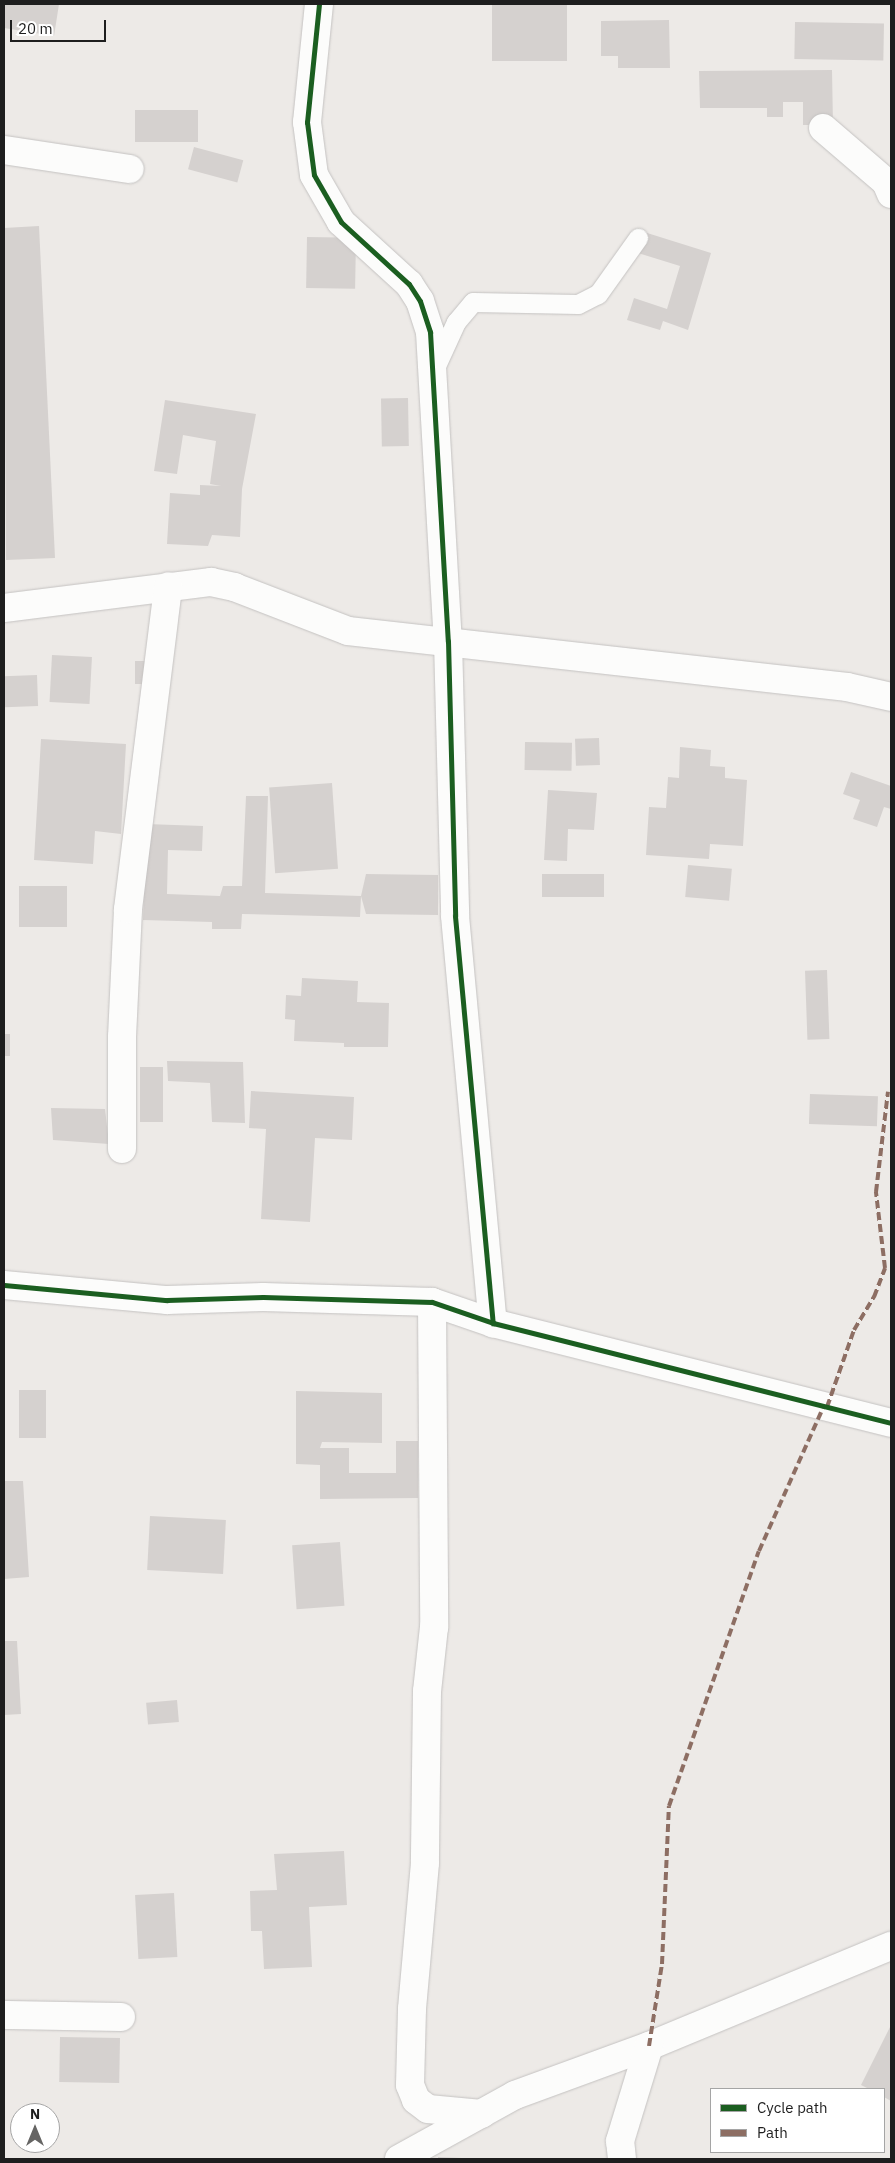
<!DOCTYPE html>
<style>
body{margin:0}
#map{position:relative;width:895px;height:2163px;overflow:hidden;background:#edeae7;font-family:"IBM Plex Sans",sans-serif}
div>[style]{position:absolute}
.building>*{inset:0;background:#d5d1cf;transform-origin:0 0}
.roads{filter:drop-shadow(0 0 1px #c4c2c1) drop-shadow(0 0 1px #c4c2c1)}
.service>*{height:19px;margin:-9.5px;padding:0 9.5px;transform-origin:9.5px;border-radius:9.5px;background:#fcfcfb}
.minor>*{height:28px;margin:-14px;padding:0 14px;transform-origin:14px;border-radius:14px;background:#fcfcfb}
.quiet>*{height:4px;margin-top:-2px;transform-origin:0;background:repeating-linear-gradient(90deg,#8d6e63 0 8px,transparent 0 12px)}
.cycleway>*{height:5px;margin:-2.5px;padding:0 2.5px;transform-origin:2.5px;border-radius:2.5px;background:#1b5e20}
span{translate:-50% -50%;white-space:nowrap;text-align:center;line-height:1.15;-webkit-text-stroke:5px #fff;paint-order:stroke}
.frame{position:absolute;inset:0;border:5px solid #1e1e1e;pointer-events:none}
.legend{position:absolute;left:710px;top:2088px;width:175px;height:65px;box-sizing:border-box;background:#fff;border:1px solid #a5a5a5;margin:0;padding:6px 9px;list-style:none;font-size:15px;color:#1e1e1e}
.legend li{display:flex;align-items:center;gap:10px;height:25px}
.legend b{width:25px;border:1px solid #a5a5a5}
.north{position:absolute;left:10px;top:2103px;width:50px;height:50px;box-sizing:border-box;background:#fff;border:1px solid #a5a5a5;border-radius:50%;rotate:0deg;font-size:14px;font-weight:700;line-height:20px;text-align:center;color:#1e1e1e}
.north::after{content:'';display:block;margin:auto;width:18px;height:22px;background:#666564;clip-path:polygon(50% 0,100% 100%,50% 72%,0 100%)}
.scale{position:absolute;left:10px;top:20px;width:96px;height:22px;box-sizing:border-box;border:2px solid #1e1e1e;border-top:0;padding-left:6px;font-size:15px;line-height:18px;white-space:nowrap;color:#1e1e1e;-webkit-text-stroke:4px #fff;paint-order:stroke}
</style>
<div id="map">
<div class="building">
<i style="clip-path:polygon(4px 4px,59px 4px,54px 36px,4px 28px)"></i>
<i style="left:492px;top:4px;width:75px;height:57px"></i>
<i style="clip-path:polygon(669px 20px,670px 68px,618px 68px,618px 56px,601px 56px,601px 21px)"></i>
<i style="left:795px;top:22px;width:89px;height:37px;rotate:1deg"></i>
<i style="clip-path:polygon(832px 70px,833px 125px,803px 125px,803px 102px,783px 102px,783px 117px,767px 117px,767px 108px,700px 108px,699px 71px)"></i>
<i style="left:135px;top:110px;width:63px;height:32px"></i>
<i style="left:194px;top:147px;width:51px;height:23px;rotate:15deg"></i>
<i style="clip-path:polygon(39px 226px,55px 558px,6px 560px,4px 228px)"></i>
<i style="clip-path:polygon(644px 232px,711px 253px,688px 330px,663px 321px,660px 330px,627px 320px,634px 298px,667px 309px,680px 266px,638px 253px)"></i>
<i style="left:307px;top:237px;width:49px;height:51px;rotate:1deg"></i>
<i style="left:408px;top:398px;width:48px;height:27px;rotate:89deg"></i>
<i style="clip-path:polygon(165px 400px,256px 414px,242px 489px,240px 537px,212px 535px,208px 546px,167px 544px,170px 493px,200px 495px,200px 485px,221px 486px,210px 484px,216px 441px,183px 435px,177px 474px,154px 471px)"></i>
<i style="left:52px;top:655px;width:40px;height:47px;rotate:3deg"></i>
<i style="left:135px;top:661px;width:19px;height:23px"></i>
<i style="left:37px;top:675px;width:31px;height:33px;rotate:88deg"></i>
<i style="left:599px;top:738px;width:27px;height:24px;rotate:88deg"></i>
<i style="clip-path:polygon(41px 739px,126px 744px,121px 834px,95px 831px,93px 864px,34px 860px)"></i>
<i style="left:525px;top:742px;width:47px;height:28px;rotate:1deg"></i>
<i style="clip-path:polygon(680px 747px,711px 750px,710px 766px,725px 767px,725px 778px,747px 780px,743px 846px,710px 844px,709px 859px,646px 855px,649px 807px,666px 808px,668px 777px,679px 778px)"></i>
<i style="clip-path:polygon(851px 772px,891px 786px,891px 809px,884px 807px,877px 827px,853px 819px,860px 800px,843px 794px)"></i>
<i style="left:332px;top:783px;width:86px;height:63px;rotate:86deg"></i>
<i style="clip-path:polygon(548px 790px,597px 793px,594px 830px,568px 829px,567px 861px,544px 860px)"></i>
<i style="clip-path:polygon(246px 796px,268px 796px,265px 893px,361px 896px,360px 917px,242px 914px,241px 929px,212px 929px,212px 922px,143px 920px,146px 824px,203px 826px,202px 851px,168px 850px,167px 894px,220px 896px,223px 886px,242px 886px)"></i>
<i style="left:688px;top:865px;width:44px;height:32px;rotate:5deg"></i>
<i style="clip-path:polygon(366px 874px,438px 875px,438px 915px,366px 914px,361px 896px)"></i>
<i style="left:542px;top:874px;width:62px;height:23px"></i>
<i style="left:19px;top:886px;width:48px;height:41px"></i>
<i style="left:827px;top:970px;width:69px;height:22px;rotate:88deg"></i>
<i style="clip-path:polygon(302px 978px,358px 981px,357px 1002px,389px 1003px,388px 1047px,344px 1047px,344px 1043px,294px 1041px,295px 1020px,285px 1019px,286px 995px,301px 996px)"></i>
<i style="left:4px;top:1034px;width:6px;height:22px"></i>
<i style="clip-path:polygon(167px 1061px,243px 1062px,245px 1123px,212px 1122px,210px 1083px,168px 1081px)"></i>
<i style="left:140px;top:1067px;width:23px;height:55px"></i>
<i style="clip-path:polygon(251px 1091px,354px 1097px,352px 1140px,315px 1138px,310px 1222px,261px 1219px,266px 1129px,249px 1128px)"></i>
<i style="left:810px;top:1094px;width:68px;height:30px;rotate:2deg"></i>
<i style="clip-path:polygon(51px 1108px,105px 1109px,109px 1144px,53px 1140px)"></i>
<i style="left:19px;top:1390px;width:27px;height:48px"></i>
<i style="clip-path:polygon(296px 1391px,382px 1393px,382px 1443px,322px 1442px,320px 1448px,349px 1448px,349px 1473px,396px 1473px,396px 1441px,418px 1441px,418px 1498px,320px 1499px,320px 1465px,296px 1464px)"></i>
<i style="clip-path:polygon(4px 1481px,23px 1481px,29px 1577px,4px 1579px)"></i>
<i style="left:150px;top:1516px;width:76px;height:54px;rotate:3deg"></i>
<i style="left:340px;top:1542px;width:64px;height:48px;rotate:86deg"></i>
<i style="clip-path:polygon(4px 1641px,17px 1641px,21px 1714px,4px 1715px)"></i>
<i style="left:177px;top:1700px;width:22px;height:31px;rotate:85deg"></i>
<i style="clip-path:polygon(344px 1851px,347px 1905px,309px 1907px,312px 1967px,264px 1969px,262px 1931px,251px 1931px,250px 1891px,277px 1890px,274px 1854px)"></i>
<i style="left:174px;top:1893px;width:64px;height:39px;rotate:87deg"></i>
<i style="clip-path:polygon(891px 2025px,891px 2101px,884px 2097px,884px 2089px,869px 2089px,861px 2085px)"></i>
<i style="left:120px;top:2038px;width:45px;height:60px;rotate:91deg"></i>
<i style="clip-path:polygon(438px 2157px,462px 2158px,462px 2159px,438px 2159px)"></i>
</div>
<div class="roads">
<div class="service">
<i style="left:434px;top:370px;width:53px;rotate:-65.4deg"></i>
<i style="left:456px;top:322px;width:26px;rotate:-50deg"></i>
<i style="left:473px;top:302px;width:105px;rotate:1.1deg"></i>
<i style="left:578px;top:304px;width:22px;rotate:-27deg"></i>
<i style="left:598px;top:294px;width:69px;rotate:-54.5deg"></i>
</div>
<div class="minor">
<i style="left:319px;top:4px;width:119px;rotate:95.8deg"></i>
<i style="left:307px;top:122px;width:53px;rotate:82.5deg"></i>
<i style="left:314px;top:175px;width:54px;rotate:60.1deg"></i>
<i style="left:341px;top:222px;width:92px;rotate:42.4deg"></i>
<i style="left:409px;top:284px;width:20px;rotate:57deg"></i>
<i style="left:420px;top:301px;width:33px;rotate:72deg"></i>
<i style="left:430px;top:332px;width:310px;rotate:86.7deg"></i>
<i style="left:448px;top:641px;width:275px;rotate:88.5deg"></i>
<i style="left:455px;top:916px;width:409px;rotate:84.7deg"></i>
<i style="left:823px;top:128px;width:83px;rotate:40.6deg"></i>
<i style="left:886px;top:182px;width:13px;rotate:67deg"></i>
<i style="left:4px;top:150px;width:127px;rotate:8.6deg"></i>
<i style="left:4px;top:608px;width:209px;rotate:-7.2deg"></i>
<i style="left:211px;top:582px;width:24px;rotate:12deg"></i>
<i style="left:234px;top:587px;width:122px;rotate:21.1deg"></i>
<i style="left:348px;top:631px;width:502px;rotate:6.4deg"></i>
<i style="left:847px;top:687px;width:45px;rotate:12.8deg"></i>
<i style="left:122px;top:1149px;width:112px;rotate:-90deg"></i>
<i style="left:122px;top:1037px;width:128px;rotate:-87.3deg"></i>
<i style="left:128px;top:909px;width:325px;rotate:-82.9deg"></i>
<i style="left:4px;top:1285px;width:164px;rotate:5.3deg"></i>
<i style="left:167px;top:1300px;width:96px;rotate:-1.8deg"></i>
<i style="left:263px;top:1297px;width:169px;rotate:1.7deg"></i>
<i style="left:432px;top:1302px;width:65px;rotate:19deg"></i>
<i style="left:493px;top:1323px;width:410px;rotate:14.1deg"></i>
<i style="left:432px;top:1302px;width:325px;rotate:89.6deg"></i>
<i style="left:434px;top:1627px;width:64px;rotate:96.2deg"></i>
<i style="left:427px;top:1691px;width:172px;rotate:90.7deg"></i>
<i style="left:425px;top:1863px;width:147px;rotate:95.1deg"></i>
<i style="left:412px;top:2009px;width:76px;rotate:91.5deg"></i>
<i style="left:410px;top:2085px;width:16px;rotate:68deg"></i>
<i style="left:416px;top:2100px;width:15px;rotate:37deg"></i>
<i style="left:428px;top:2109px;width:54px;rotate:5.3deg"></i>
<i style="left:4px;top:2015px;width:117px;rotate:1deg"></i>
<i style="left:399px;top:2159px;width:132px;rotate:-28.9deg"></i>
<i style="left:515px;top:2095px;width:143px;rotate:-20.1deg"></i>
<i style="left:649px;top:2046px;width:262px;rotate:-22.5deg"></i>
<i style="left:622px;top:2159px;width:18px;rotate:-96deg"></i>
<i style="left:620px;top:2141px;width:99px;rotate:-73deg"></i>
</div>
</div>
<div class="quiet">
<i style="left:827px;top:1407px;width:82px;rotate:-70.7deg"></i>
<i style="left:854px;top:1330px;width:39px;rotate:-59deg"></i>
<i style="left:874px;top:1297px;width:31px;rotate:-69deg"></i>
<i style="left:885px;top:1268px;width:77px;rotate:-96.8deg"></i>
<i style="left:876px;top:1192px;width:101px;rotate:-83.2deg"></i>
<i style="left:649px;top:2046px;width:83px;rotate:-81deg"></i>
<i style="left:662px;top:1964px;width:158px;rotate:-87.5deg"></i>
<i style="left:669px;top:1806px;width:270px;rotate:-70.6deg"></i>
<i style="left:759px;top:1551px;width:159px;rotate:-65.9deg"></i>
</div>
<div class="cycleway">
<i style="left:319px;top:4px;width:119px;rotate:95.8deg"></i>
<i style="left:307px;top:122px;width:53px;rotate:82.5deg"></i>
<i style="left:314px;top:175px;width:54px;rotate:60.1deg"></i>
<i style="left:341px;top:222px;width:92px;rotate:42.4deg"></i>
<i style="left:409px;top:284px;width:20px;rotate:57deg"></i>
<i style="left:420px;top:301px;width:33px;rotate:72deg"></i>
<i style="left:430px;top:332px;width:310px;rotate:86.7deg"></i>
<i style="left:448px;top:641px;width:275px;rotate:88.5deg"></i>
<i style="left:455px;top:916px;width:409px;rotate:84.7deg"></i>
<i style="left:4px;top:1285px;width:164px;rotate:5.3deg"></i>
<i style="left:167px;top:1300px;width:96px;rotate:-1.8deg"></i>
<i style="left:263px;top:1297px;width:169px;rotate:1.7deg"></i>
<i style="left:432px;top:1302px;width:65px;rotate:19deg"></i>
<i style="left:493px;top:1323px;width:410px;rotate:14.1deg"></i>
</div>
<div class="frame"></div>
<ul class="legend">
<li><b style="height:6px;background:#1b5e20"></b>Cycle path</li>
<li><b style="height:6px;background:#8d6e63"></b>Path</li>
</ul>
<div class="north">N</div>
<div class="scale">20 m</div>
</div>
